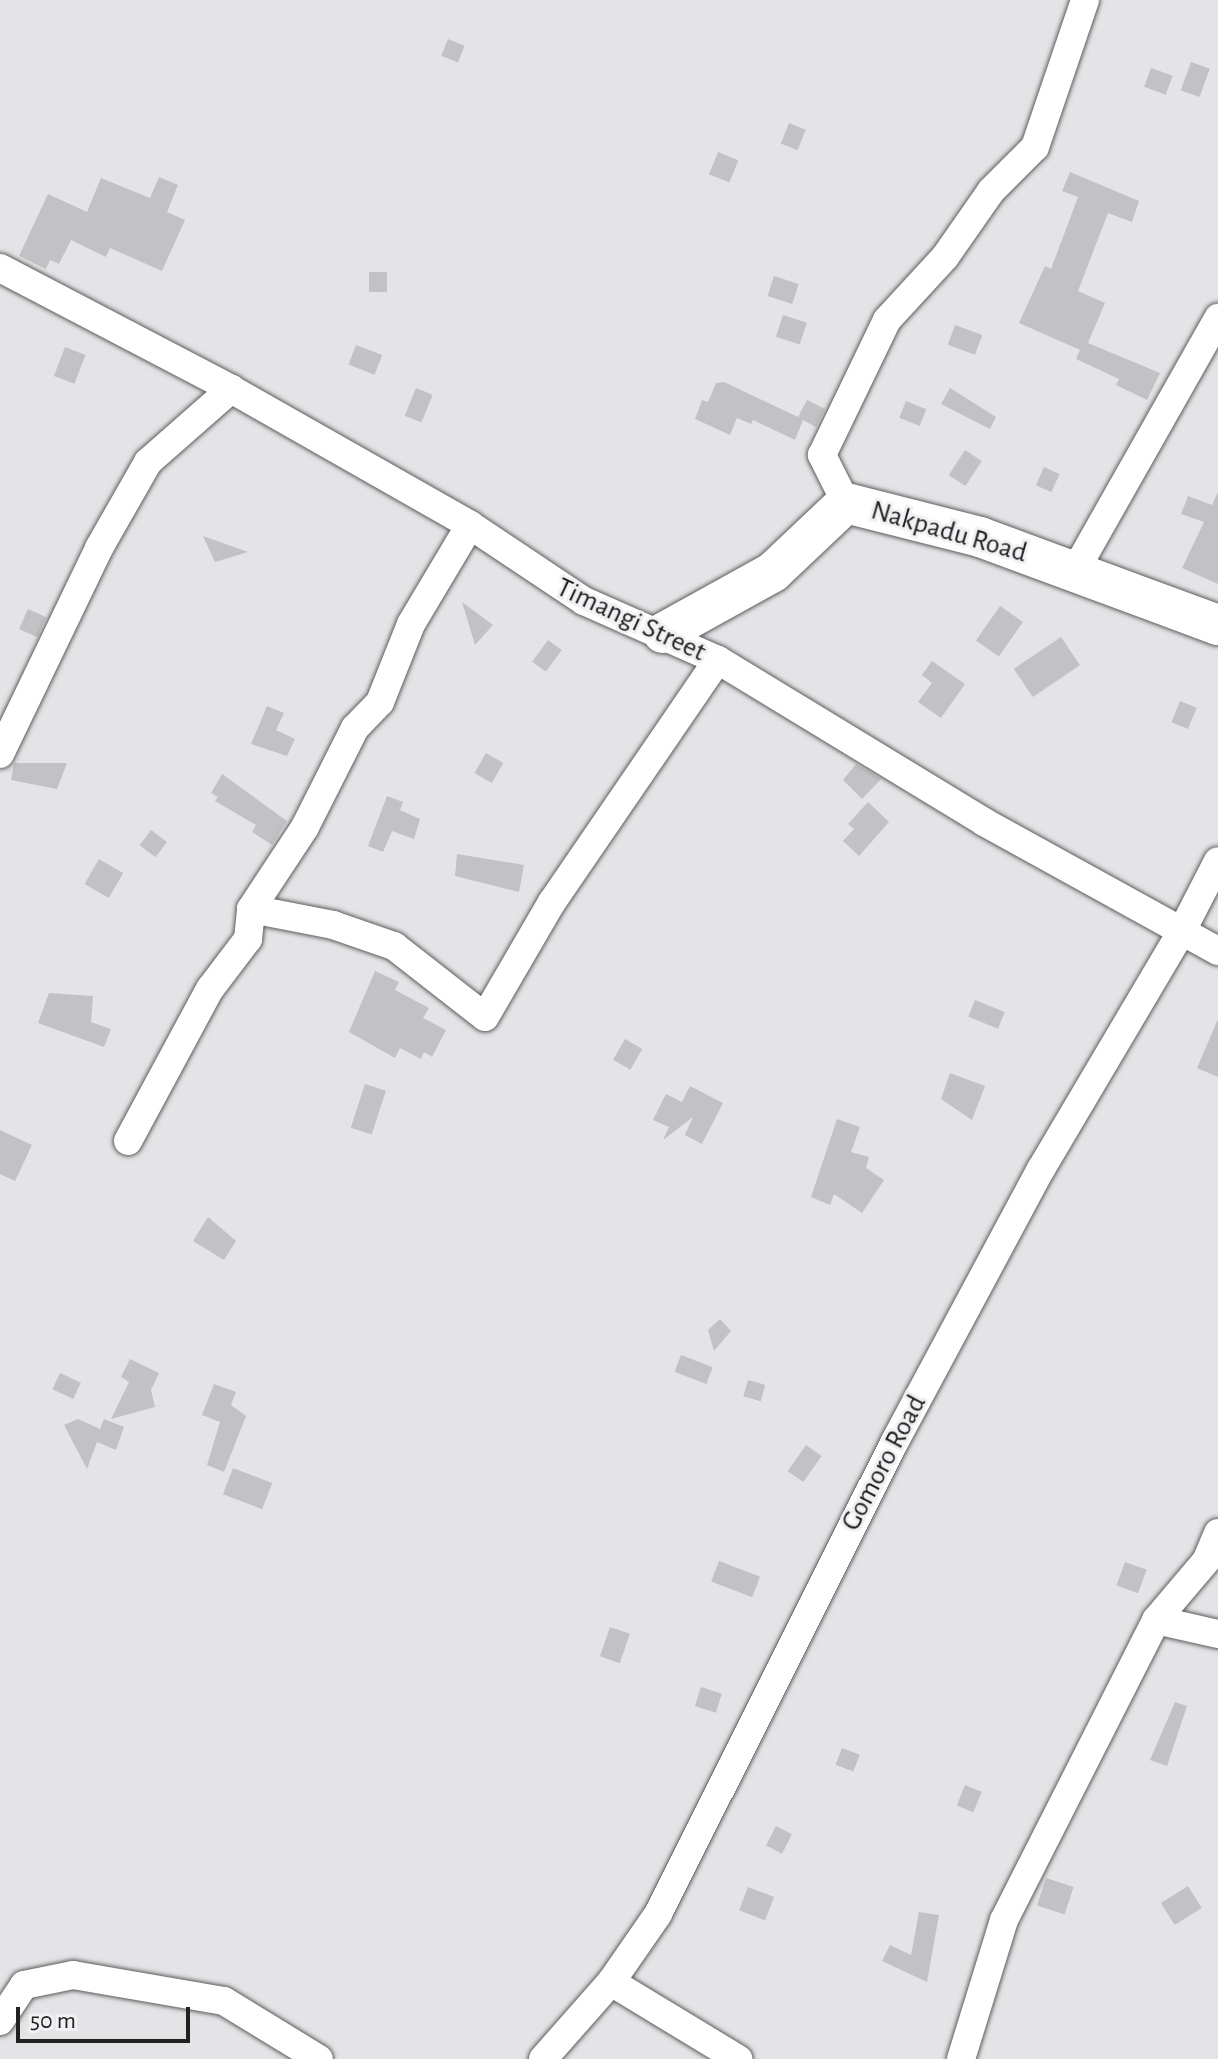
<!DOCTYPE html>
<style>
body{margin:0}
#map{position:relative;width:1218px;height:2059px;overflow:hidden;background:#e4e4e7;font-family:"Alegreya Sans",sans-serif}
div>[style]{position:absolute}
.building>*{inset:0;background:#c2c2c5;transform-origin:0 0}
.roads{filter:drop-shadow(0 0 2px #5d5d5f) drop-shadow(0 0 2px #5d5d5f)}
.street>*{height:28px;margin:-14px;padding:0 14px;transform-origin:14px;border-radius:14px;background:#fff}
.secondary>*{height:40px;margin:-20px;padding:0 20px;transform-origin:20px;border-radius:20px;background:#fff}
span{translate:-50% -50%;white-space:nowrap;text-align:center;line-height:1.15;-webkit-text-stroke:6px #f1f1f4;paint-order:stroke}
.street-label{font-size:28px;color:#212122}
.scale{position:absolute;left:16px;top:2007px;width:174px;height:36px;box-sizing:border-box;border:4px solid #212122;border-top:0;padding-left:10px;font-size:24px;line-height:28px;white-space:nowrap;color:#212122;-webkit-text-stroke:6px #f1f1f4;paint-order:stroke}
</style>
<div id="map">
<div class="building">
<i style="left:448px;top:39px;width:18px;height:18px;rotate:22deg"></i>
<i style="left:1191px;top:62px;width:20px;height:30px;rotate:20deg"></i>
<i style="left:1151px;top:68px;width:23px;height:20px;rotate:20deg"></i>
<i style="left:789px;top:123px;width:18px;height:22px;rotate:22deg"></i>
<i style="left:718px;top:152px;width:22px;height:24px;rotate:22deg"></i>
<i style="clip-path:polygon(1070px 172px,1139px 201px,1132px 222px,1108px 213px,1078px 291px,1105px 303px,1088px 343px,1160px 373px,1147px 400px,1116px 385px,1119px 379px,1076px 359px,1080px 350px,1019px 323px,1045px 266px,1051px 269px,1078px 197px,1062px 191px)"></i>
<i style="clip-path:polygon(159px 177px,178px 185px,167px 212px,185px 220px,162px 271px,110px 248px,106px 257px,71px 240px,59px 264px,50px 260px,46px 269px,19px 256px,48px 194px,87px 212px,101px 178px,150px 198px)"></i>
<i style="left:369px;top:272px;width:18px;height:20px"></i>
<i style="left:774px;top:276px;width:26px;height:21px;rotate:18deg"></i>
<i style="left:783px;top:315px;width:25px;height:23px;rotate:18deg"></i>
<i style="left:955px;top:325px;width:29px;height:21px;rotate:20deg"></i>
<i style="left:356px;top:345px;width:28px;height:21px;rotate:21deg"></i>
<i style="left:65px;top:347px;width:22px;height:31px;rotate:21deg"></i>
<i style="clip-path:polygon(724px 382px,798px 417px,807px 400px,825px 409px,816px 427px,803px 420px,795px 440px,753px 420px,751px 424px,737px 418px,730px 435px,695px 419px,702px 400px,708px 402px,716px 383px)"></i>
<i style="left:416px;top:388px;width:18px;height:30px;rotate:22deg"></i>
<i style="clip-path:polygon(950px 388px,996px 417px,990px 429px,941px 404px)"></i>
<i style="left:906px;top:401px;width:22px;height:18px;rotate:22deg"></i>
<i style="left:965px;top:450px;width:20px;height:30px;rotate:33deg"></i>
<i style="left:1044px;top:467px;width:17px;height:20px;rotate:24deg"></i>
<i style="clip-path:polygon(1218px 492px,1218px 584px,1182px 568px,1204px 522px,1181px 514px,1188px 496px,1212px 505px)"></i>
<i style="clip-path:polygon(203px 536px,248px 552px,215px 562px)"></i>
<i style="clip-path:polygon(462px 602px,493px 625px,475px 645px)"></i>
<i style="left:1000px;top:606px;width:28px;height:42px;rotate:35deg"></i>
<i style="left:28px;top:609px;width:20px;height:22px;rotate:24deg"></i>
<i style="left:1061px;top:637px;width:34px;height:57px;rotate:56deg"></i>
<i style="left:548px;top:640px;width:17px;height:27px;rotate:36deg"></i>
<i style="clip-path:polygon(932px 661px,965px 684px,941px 718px,918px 702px,932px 683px,922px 675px)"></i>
<i style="left:1180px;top:701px;width:18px;height:23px;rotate:22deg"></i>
<i style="clip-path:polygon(267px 706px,284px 713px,276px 730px,295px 739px,287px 756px,251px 744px)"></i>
<i style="left:486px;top:753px;width:20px;height:23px;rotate:30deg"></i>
<i style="clip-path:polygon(14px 763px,67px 763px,57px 789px,11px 780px)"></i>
<i style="clip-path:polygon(856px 764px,881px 779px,862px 799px,843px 780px)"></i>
<i style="clip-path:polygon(222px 774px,287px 821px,272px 845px,252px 832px,256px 825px,215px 801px,218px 797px,211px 793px)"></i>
<i style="clip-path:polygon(387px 796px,403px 802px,400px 810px,420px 819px,414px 839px,392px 831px,383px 852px,368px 846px)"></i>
<i style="clip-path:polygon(868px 802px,889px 822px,859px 856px,843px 841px,854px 829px,848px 824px)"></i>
<i style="left:151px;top:830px;width:20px;height:19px;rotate:37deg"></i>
<i style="clip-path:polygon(457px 854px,524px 865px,519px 892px,455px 876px)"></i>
<i style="left:99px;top:859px;width:28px;height:29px;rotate:30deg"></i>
<i style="clip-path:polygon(375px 971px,399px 982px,395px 990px,429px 1008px,423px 1018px,446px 1030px,432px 1057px,424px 1052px,421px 1059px,400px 1048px,395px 1058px,349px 1032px)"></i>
<i style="clip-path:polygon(49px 993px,93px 996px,91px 1022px,111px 1029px,104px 1047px,38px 1023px)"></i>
<i style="left:975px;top:1000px;width:32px;height:18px;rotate:22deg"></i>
<i style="clip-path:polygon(1218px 1019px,1218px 1077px,1197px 1068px)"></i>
<i style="left:625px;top:1039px;width:20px;height:24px;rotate:30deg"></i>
<i style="clip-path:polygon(950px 1073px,985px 1086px,972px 1120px,941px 1099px)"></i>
<i style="left:365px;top:1084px;width:22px;height:46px;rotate:18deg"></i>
<i style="clip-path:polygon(690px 1086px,723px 1103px,702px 1144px,685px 1135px,693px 1117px,663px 1140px,669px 1127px,653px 1120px,666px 1094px,682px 1102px)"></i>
<i style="clip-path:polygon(837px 1119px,860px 1127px,851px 1152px,869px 1157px,866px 1168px,884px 1180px,862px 1213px,834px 1194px,830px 1205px,811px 1197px)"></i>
<i style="clip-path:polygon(0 1130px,32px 1145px,15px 1181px,0 1174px)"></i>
<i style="clip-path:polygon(208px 1217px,236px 1241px,224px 1260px,193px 1241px)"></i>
<i style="clip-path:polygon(720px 1319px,731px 1331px,714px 1351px,708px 1330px)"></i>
<i style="left:681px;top:1355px;width:34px;height:18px;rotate:21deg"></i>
<i style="clip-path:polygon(130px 1359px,159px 1373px,151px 1390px,155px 1407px,111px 1419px,129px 1382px,121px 1377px)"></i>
<i style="left:60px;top:1373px;width:23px;height:18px;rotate:25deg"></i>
<i style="left:748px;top:1380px;width:18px;height:17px;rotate:16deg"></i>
<i style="clip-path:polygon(214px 1384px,236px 1392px,231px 1405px,246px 1416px,224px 1472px,207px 1465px,220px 1422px,202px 1415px)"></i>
<i style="clip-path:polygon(78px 1419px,100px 1429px,104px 1419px,124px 1427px,116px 1450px,97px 1442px,87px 1469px,64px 1425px)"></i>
<i style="left:806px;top:1445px;width:19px;height:32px;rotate:35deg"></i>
<i style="left:233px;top:1468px;width:42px;height:28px;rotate:21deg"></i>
<i style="left:719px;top:1561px;width:44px;height:22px;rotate:21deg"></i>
<i style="left:1125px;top:1562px;width:23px;height:25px;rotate:20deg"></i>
<i style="left:610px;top:1627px;width:21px;height:31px;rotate:19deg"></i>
<i style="left:701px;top:1687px;width:22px;height:20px;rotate:18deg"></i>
<i style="clip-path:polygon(1175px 1702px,1187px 1706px,1167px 1766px,1150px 1760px)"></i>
<i style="left:842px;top:1748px;width:19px;height:18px;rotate:21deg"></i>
<i style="left:965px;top:1785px;width:18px;height:22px;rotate:22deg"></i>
<i style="left:776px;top:1826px;width:18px;height:22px;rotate:27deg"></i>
<i style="left:1046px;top:1878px;width:29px;height:29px;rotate:18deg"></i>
<i style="left:1188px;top:1886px;width:26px;height:32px;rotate:58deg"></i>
<i style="left:748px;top:1887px;width:28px;height:25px;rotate:21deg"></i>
<i style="clip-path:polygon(919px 1912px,939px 1915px,927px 1982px,882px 1961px,890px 1945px,911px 1955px)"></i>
</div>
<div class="roads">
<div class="street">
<i style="left:0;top:268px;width:261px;rotate:27.6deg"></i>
<i style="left:231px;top:389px;width:275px;rotate:29.6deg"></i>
<i style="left:470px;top:525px;width:137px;rotate:33.7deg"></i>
<i style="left:584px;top:601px;width:146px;rotate:23.8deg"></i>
<i style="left:718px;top:660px;width:311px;rotate:31.3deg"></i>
<i style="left:984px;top:822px;width:267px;rotate:28.9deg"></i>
<i style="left:846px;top:503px;width:54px;rotate:-116.6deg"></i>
<i style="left:822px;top:455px;width:150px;rotate:-64.3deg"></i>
<i style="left:887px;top:320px;width:86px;rotate:-47.4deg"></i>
<i style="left:945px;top:257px;width:80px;rotate:-55.1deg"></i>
<i style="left:991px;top:191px;width:62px;rotate:-45deg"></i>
<i style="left:1035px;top:147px;width:155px;rotate:-71.2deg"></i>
<i style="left:1075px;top:571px;width:291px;rotate:-60.5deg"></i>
<i style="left:0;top:754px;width:229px;rotate:-64.3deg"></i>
<i style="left:99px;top:548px;width:99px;rotate:-60.3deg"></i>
<i style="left:148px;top:462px;width:111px;rotate:-41.3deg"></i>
<i style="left:251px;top:909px;width:84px;rotate:11deg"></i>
<i style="left:333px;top:925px;width:65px;rotate:19deg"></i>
<i style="left:394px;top:946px;width:115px;rotate:38deg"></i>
<i style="left:485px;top:1017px;width:133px;rotate:-59.8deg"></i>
<i style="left:552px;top:902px;width:293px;rotate:-55.6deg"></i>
<i style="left:128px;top:1141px;width:173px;rotate:-61.7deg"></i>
<i style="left:210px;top:989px;width:63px;rotate:-52.8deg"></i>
<i style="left:248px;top:939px;width:30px;rotate:-84deg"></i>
<i style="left:251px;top:909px;width:98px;rotate:-56.6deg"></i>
<i style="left:305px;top:827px;width:111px;rotate:-63.2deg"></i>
<i style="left:355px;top:728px;width:36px;rotate:-46deg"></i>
<i style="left:380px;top:702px;width:84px;rotate:-68.3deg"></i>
<i style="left:411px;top:624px;width:115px;rotate:-59.2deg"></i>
<i style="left:1218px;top:1533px;width:30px;rotate:113deg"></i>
<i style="left:1206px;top:1561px;width:77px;rotate:130.3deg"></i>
<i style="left:1156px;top:1620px;width:64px;rotate:12.7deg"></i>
<i style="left:611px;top:1982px;width:149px;rotate:31.2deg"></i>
<i style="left:0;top:2021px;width:43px;rotate:-56.3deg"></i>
<i style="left:24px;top:1985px;width:50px;rotate:-11.5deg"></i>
<i style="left:73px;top:1975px;width:153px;rotate:9.8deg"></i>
<i style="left:224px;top:2001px;width:111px;rotate:31.4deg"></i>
<i style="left:543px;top:2059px;width:103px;rotate:-48.6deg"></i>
<i style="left:611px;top:1982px;width:83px;rotate:-55.3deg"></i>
<i style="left:658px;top:1914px;width:529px;rotate:-63.39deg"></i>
<i style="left:895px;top:1441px;width:309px;rotate:-61.8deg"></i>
<i style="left:1041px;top:1169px;width:279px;rotate:-59.4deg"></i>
<i style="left:1183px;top:929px;width:76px;rotate:-62.8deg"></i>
<i style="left:961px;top:2059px;width:145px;rotate:-72.8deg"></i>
<i style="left:1004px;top:1920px;width:336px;rotate:-63.1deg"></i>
</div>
<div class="secondary">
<i style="left:663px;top:633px;width:126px;rotate:-29deg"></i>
<i style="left:773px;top:572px;width:100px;rotate:-43.4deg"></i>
<i style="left:846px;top:503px;width:138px;rotate:14.2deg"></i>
<i style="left:980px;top:537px;width:254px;rotate:20.3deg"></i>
</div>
</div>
<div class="street-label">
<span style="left:949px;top:532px;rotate:16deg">Nakpadu Road</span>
<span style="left:631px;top:620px;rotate:25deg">Timangi Street</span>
<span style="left:884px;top:1463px;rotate:-62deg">Gomoro Road</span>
</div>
<div class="scale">50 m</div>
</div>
